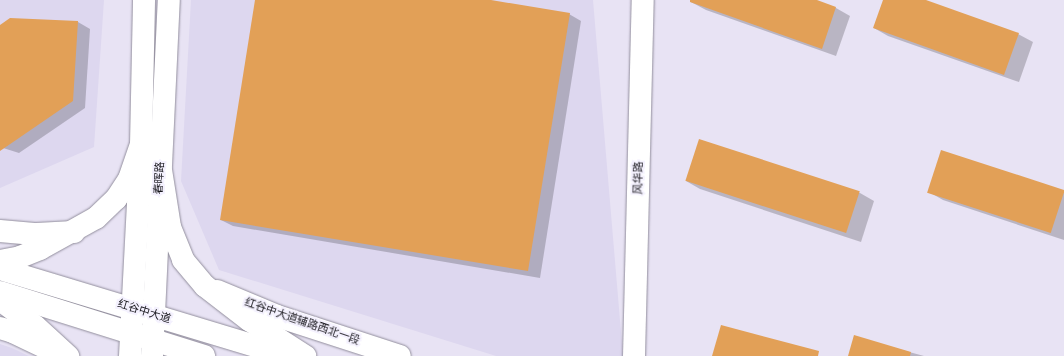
<!DOCTYPE html>
<meta charset="utf-8">
<style>
body{margin:0}
#map{position:relative;width:1064px;height:356px;overflow:hidden;background:#e8e3f4;font-family:"Sofia Sans Condensed","Noto Sans SC",sans-serif}
div>[style]{position:absolute}
.built>*{inset:0;background:#ddd7ef}
.shadow>*{inset:0;background:#0003}
.building>*{inset:0;background:#e2a057;transform-origin:0 0}
.roads{filter:drop-shadow(0 0 1px #928e9d) drop-shadow(0 0 1px #928e9d)}
.minor>*{height:22px;margin:-11px;padding:0 11px;transform-origin:11px;border-radius:11px;background:#fff}
.major>*{height:22px;margin:-11px;padding:0 11px;transform-origin:11px;border-radius:11px;background:#fff}
span{translate:-50% -50%;white-space:nowrap;text-align:center;line-height:1.15;-webkit-text-stroke:4px #f4f1fe;paint-order:stroke}
.street-label{font-size:11px;color:#1a191f}
</style>
<div id="map">
<div class="built">
<i style="clip-path:polygon(0 0,104px 0,94px 147px,0 188px)"></i>
<i style="clip-path:polygon(191px 0,593px 0,623px 356px,496px 356px,219px 270px,181px 181px)"></i>
<i style="clip-path:polygon(0 344px,12px 348px,29px 356px,0 356px)"></i>
</div>
<div class="shadow">
<i style="clip-path:polygon(256px 0,485px 0,569px 14px,581px 21px,540px 278px,233px 226px,221px 220px)"></i>
<i style="clip-path:polygon(692px 0,814px 0,836px 8px,850px 16px,836px 56px,706px 10px,691px 2px)"></i>
<i style="clip-path:polygon(884px 0,923px 0,1018px 34px,1033px 42px,1019px 82px,888px 36px,874px 28px)"></i>
<i style="clip-path:polygon(78px 22px,90px 29px,85px 108px,19px 153px,0 147px,0 27px)"></i>
<i style="clip-path:polygon(700px 140px,860px 193px,874px 201px,861px 242px,700px 189px,686px 181px)"></i>
<i style="clip-path:polygon(929px 192px,1064px 192px,1064px 240px,943px 200px)"></i>
<i style="clip-path:polygon(854px 337px,924px 356px,849px 356px)"></i>
</div>
<div class="building">
<i style="clip-path:polygon(255px 0,491px 0,570px 13px,528px 271px,220px 220px)"></i>
<i style="clip-path:polygon(690px 0,817px 0,836px 7px,822px 49px,690px 2px)"></i>
<i style="clip-path:polygon(883px 0,926px 0,1019px 33px,1004px 75px,873px 28px)"></i>
<i style="clip-path:polygon(10px 18px,78px 21px,73px 101px,0 151px,0 25px)"></i>
<i style="left:699px;top:139px;width:169px;height:44px;rotate:18deg"></i>
<i style="left:941px;top:150px;width:130px;height:45px;rotate:18deg"></i>
<i style="clip-path:polygon(721px 325px,819px 351px,818px 356px,712px 356px)"></i>
<i style="clip-path:polygon(854px 335px,911px 352px,910px 356px,848px 356px)"></i>
</div>
<div class="roads">
<div class="minor">
<i style="left:0;top:231px;width:37px;rotate:5deg"></i>
<i style="left:37px;top:234px;width:37px;rotate:-3deg"></i>
<i style="left:217px;top:291px;width:65px;rotate:22.6deg"></i>
<i style="left:277px;top:316px;width:129px;rotate:18deg"></i>
<i style="left:0;top:328px;width:14px;rotate:17deg"></i>
<i style="left:13px;top:332px;width:55px;rotate:25.6deg"></i>
<i style="left:130px;top:356px;width:211px;rotate:-87deg"></i>
<i style="left:141px;top:145px;width:145px;rotate:-88.8deg"></i>
<i style="left:152px;top:356px;width:356px;rotate:-87.3deg"></i>
<i style="left:634px;top:356px;width:356px;rotate:-88.6deg"></i>
</div>
<div class="major">
<i style="left:161px;top:170px;width:58px;rotate:81deg"></i>
<i style="left:170px;top:227px;width:35px;rotate:68deg"></i>
<i style="left:183px;top:260px;width:34px;rotate:50deg"></i>
<i style="left:205px;top:286px;width:56px;rotate:37.7deg"></i>
<i style="left:249px;top:320px;width:67px;rotate:32.7deg"></i>
<i style="left:0;top:261px;width:20px;rotate:-11deg"></i>
<i style="left:20px;top:257px;width:22px;rotate:-22deg"></i>
<i style="left:40px;top:249px;width:64px;rotate:-29deg"></i>
<i style="left:96px;top:218px;width:28px;rotate:-44deg"></i>
<i style="left:116px;top:199px;width:24px;rotate:-57deg"></i>
<i style="left:129px;top:179px;width:36px;rotate:-71deg"></i>
<i style="left:0;top:269px;width:301px;rotate:16.8deg"></i>
<i style="left:0;top:292px;width:214px;rotate:17.4deg"></i>
<i style="left:0;top:300px;width:44px;rotate:36.6deg"></i>
<i style="left:35px;top:326px;width:45px;rotate:42.3deg"></i>
</div>
</div>
<div class="street-label">
<span style="left:160px;top:178px;rotate:-87deg">春晖路</span>
<span style="left:639px;top:178px;rotate:-89deg">风华路</span>
<span style="left:144px;top:312px;rotate:17deg">红谷中大道</span>
<span style="left:302px;top:322px;rotate:19deg">红谷中大道辅路西北一段</span>
</div>
</div>
